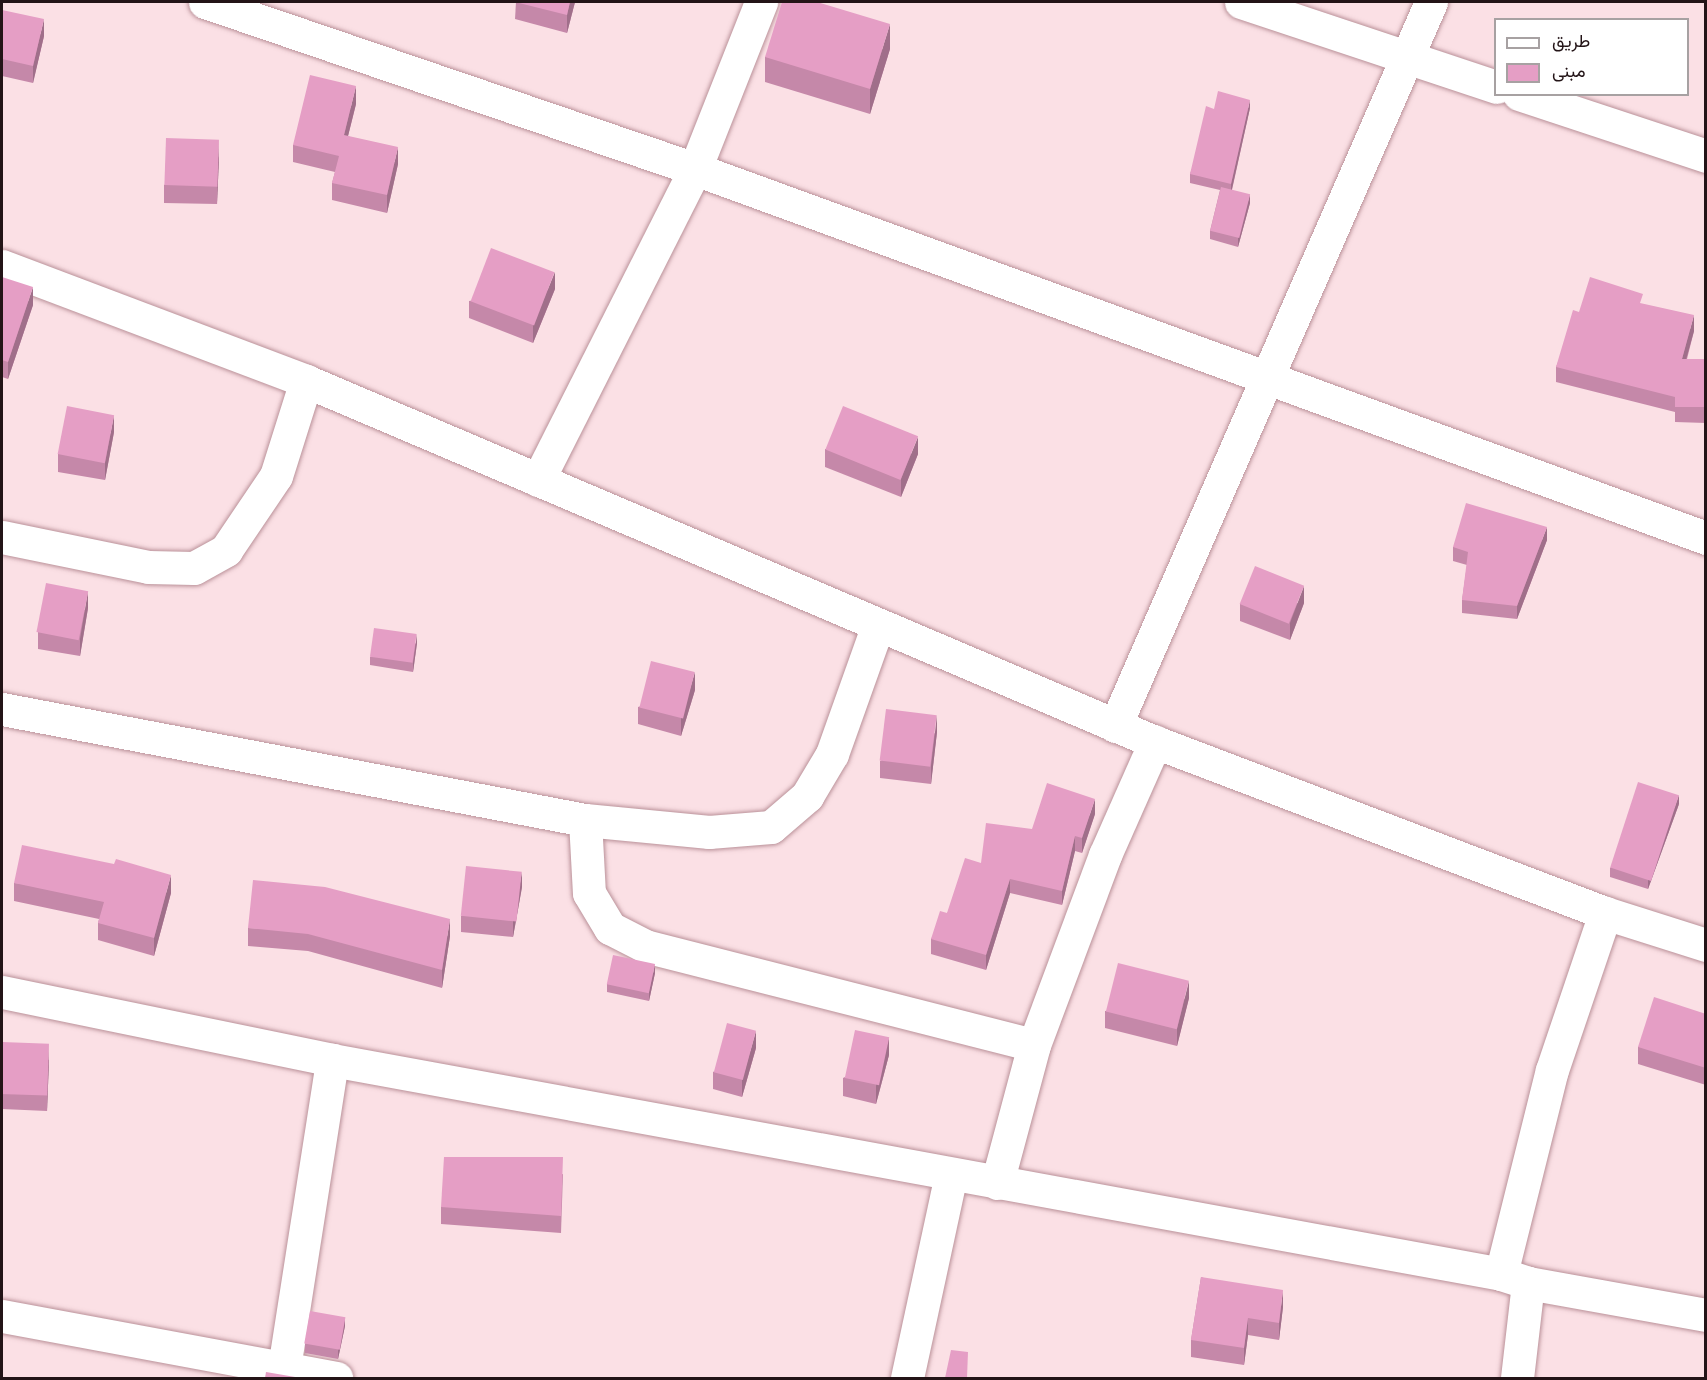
<!DOCTYPE html>
<meta charset="utf-8">
<style>
body{margin:0}
#map{position:relative;width:1707px;height:1380px;overflow:hidden;background:#fbe0e5;font-family:"Fira Sans",Vazirmatn,sans-serif}
div>[style]{position:absolute}
.roads{filter:drop-shadow(0 0 2px #ba9199) drop-shadow(0 0 2px #ba9199)}
.minor>*{height:33px;margin:-16.5px;padding:0 16.5px;transform-origin:16.5px;border-radius:16.5px;background:#fff}
.wall>*{inset:0;background:#c588a9}
.shaded-wall>*{inset:0;background:#a06f8a}
.building>*{inset:0;background:#e59ec5;transform-origin:0 0}
span{translate:-50% -50%;white-space:nowrap;text-align:center;line-height:1.15;-webkit-text-stroke:4.5px #fff;paint-order:stroke}
.frame{position:absolute;inset:0;border:3px solid #231417;pointer-events:none}
.legend{position:absolute;left:1494px;top:18px;width:195px;height:78px;box-sizing:border-box;background:#fff;border:2px solid #a7a1a2;margin:0;padding:8px 10px;list-style:none;font-size:18px;color:#231417}
.legend li{display:flex;align-items:center;gap:12px;height:30px}
.legend b{width:30px;border:2px solid #a7a1a2}
</style>
<div id="map">
<div class="roads">
<div class="minor">
<i style="left:205px;top:2px;width:518px;rotate:18.82deg"></i>
<i style="left:695px;top:169px;width:1076px;rotate:20.05deg"></i>
<i style="left:1241px;top:2px;width:269px;rotate:18.4deg"></i>
<i style="left:1519px;top:94px;width:197px;rotate:18.3deg"></i>
<i style="left:2px;top:266px;width:325px;rotate:20.7deg"></i>
<i style="left:306px;top:381px;width:923px;rotate:23.04deg"></i>
<i style="left:1155px;top:742px;width:481px;rotate:20.8deg"></i>
<i style="left:1605px;top:913px;width:106px;rotate:17.6deg"></i>
<i style="left:538px;top:480px;width:348px;rotate:-63.2deg"></i>
<i style="left:695px;top:169px;width:180px;rotate:-68.4deg"></i>
<i style="left:2px;top:537px;width:149px;rotate:11.6deg"></i>
<i style="left:148px;top:567px;width:46px;rotate:1.2deg"></i>
<i style="left:194px;top:568px;width:37px;rotate:-29deg"></i>
<i style="left:226px;top:550px;width:89px;rotate:-56deg"></i>
<i style="left:276px;top:476px;width:100px;rotate:-72.5deg"></i>
<i style="left:2px;top:709px;width:593px;rotate:10.78deg"></i>
<i style="left:585px;top:820px;width:125px;rotate:5.5deg"></i>
<i style="left:709px;top:832px;width:62px;rotate:-4.6deg"></i>
<i style="left:771px;top:827px;width:48px;rotate:-40.7deg"></i>
<i style="left:807px;top:796px;width:49px;rotate:-59.2deg"></i>
<i style="left:832px;top:754px;width:137px;rotate:-70.4deg"></i>
<i style="left:1115px;top:726px;width:790px;rotate:-66.42deg"></i>
<i style="left:585px;top:820px;width:73px;rotate:86.9deg"></i>
<i style="left:589px;top:893px;width:41px;rotate:59deg"></i>
<i style="left:610px;top:928px;width:39px;rotate:27deg"></i>
<i style="left:645px;top:946px;width:401px;rotate:14.3deg"></i>
<i style="left:2px;top:992px;width:337px;rotate:11.6deg"></i>
<i style="left:332px;top:1060px;width:1188px;rotate:10.37deg"></i>
<i style="left:1501px;top:1274px;width:28px;rotate:18deg"></i>
<i style="left:1528px;top:1283px;width:181px;rotate:10.2deg"></i>
<i style="left:997px;top:1183px;width:143px;rotate:-75deg"></i>
<i style="left:1034px;top:1045px;width:203px;rotate:-69.5deg"></i>
<i style="left:1105px;top:855px;width:124px;rotate:-66.1deg"></i>
<i style="left:1501px;top:1274px;width:210px;rotate:-76deg"></i>
<i style="left:1552px;top:1070px;width:166px;rotate:-71.3deg"></i>
<i style="left:2px;top:1316px;width:340px;rotate:10.5deg"></i>
<i style="left:284px;top:1368px;width:312px;rotate:-81.1deg"></i>
<i style="left:907px;top:1378px;width:208px;rotate:-77.8deg"></i>
<i style="left:1517px;top:1378px;width:96px;rotate:-83.4deg"></i>
</div>
</div>
<div class="wall">
<i style="clip-path:polygon(516px 2px,575px 2px,567px 33px,515px 19px)"></i>
<i style="clip-path:polygon(2px 10px,44px 36px,33px 83px,2px 76px)"></i>
<i style="clip-path:polygon(890px 49px,870px 114px,765px 82px,765px 57px)"></i>
<i style="clip-path:polygon(356px 104px,348px 136px,398px 164px,387px 213px,332px 200px,332px 183px,335px 172px,293px 162px,293px 145px)"></i>
<i style="clip-path:polygon(1250px 108px,1232px 190px,1250px 203px,1238px 247px,1210px 239px,1210px 231px,1220px 190px,1190px 183px,1190px 174px,1214px 109px)"></i>
<i style="clip-path:polygon(219px 157px,217px 204px,164px 203px,164px 185px)"></i>
<i style="clip-path:polygon(2px 277px,33px 305px,8px 379px,2px 377px)"></i>
<i style="clip-path:polygon(555px 289px,533px 343px,469px 318px,469px 301px)"></i>
<i style="clip-path:polygon(1643px 304px,1694px 331px,1687px 359px,1706px 359px,1706px 423px,1675px 422px,1675px 412px,1556px 382px,1556px 367px,1579px 312px)"></i>
<i style="clip-path:polygon(114px 432px,105px 480px,58px 472px,58px 454px)"></i>
<i style="clip-path:polygon(825px 449px,918px 454px,901px 497px,825px 467px)"></i>
<i style="clip-path:polygon(1547px 540px,1517px 619px,1462px 613px,1462px 600px,1467px 565px,1453px 561px,1453px 547px)"></i>
<i style="clip-path:polygon(1304px 603px,1290px 640px,1240px 621px,1240px 604px)"></i>
<i style="clip-path:polygon(88px 608px,80px 656px,38px 649px,38px 632px)"></i>
<i style="clip-path:polygon(417px 643px,413px 672px,370px 665px,370px 657px)"></i>
<i style="clip-path:polygon(695px 690px,681px 736px,638px 724px,638px 707px)"></i>
<i style="clip-path:polygon(937px 732px,931px 784px,880px 778px,880px 761px)"></i>
<i style="clip-path:polygon(1679px 804px,1648px 889px,1610px 877px,1610px 868px)"></i>
<i style="clip-path:polygon(1095px 814px,1082px 853px,1075px 851px,1062px 905px,1010px 893px,986px 970px,931px 954px,931px 939px,947px 913px,1032px 829px)"></i>
<i style="clip-path:polygon(14px 883px,171px 893px,154px 956px,98px 940px,98px 923px,99px 919px,14px 901px)"></i>
<i style="clip-path:polygon(522px 887px,513px 937px,461px 932px,461px 916px)"></i>
<i style="clip-path:polygon(248px 928px,450px 936px,442px 988px,308px 951px,248px 946px)"></i>
<i style="clip-path:polygon(655px 973px,649px 1001px,607px 992px,607px 984px)"></i>
<i style="clip-path:polygon(1189px 998px,1177px 1046px,1105px 1028px,1105px 1011px)"></i>
<i style="clip-path:polygon(1706px 1014px,1706px 1085px,1638px 1064px,1638px 1047px)"></i>
<i style="clip-path:polygon(2px 1042px,49px 1060px,47px 1111px,2px 1109px)"></i>
<i style="clip-path:polygon(756px 1048px,742px 1097px,713px 1089px,713px 1072px)"></i>
<i style="clip-path:polygon(889px 1055px,876px 1104px,843px 1096px,843px 1078px)"></i>
<i style="clip-path:polygon(563px 1174px,561px 1233px,441px 1224px,441px 1207px)"></i>
<i style="clip-path:polygon(1201px 1277px,1283px 1307px,1279px 1340px,1248px 1335px,1244px 1365px,1191px 1357px,1191px 1340px)"></i>
<i style="clip-path:polygon(345px 1326px,338px 1359px,305px 1353px,305px 1344px)"></i>
</div>
<div class="shaded-wall">
<i style="clip-path:polygon(570px 2px,575px 2px,567px 33px,567px 15px)"></i>
<i style="clip-path:polygon(44px 19px,44px 36px,33px 83px,33px 66px)"></i>
<i style="clip-path:polygon(890px 24px,890px 49px,870px 114px,870px 89px)"></i>
<i style="clip-path:polygon(356px 86px,356px 104px,344px 152px,344px 135px)"></i>
<i style="clip-path:polygon(1250px 100px,1250px 108px,1231px 193px,1231px 184px)"></i>
<i style="clip-path:polygon(219px 140px,219px 157px,217px 204px,217px 187px)"></i>
<i style="clip-path:polygon(398px 147px,398px 164px,387px 213px,387px 195px)"></i>
<i style="clip-path:polygon(1250px 194px,1250px 203px,1238px 247px,1238px 238px)"></i>
<i style="clip-path:polygon(555px 272px,555px 289px,533px 343px,533px 325px)"></i>
<i style="clip-path:polygon(33px 287px,33px 305px,8px 379px,8px 362px)"></i>
<i style="clip-path:polygon(1694px 315px,1694px 331px,1682px 374px,1682px 359px)"></i>
<i style="clip-path:polygon(114px 415px,114px 432px,105px 480px,105px 463px)"></i>
<i style="clip-path:polygon(918px 437px,918px 454px,901px 497px,901px 479px)"></i>
<i style="clip-path:polygon(1547px 527px,1547px 540px,1517px 619px,1517px 606px)"></i>
<i style="clip-path:polygon(1304px 586px,1304px 603px,1290px 640px,1290px 623px)"></i>
<i style="clip-path:polygon(88px 591px,88px 608px,80px 656px,80px 639px)"></i>
<i style="clip-path:polygon(417px 634px,417px 643px,413px 672px,413px 663px)"></i>
<i style="clip-path:polygon(695px 672px,695px 690px,681px 736px,681px 719px)"></i>
<i style="clip-path:polygon(937px 715px,937px 732px,931px 784px,931px 766px)"></i>
<i style="clip-path:polygon(1679px 795px,1679px 804px,1648px 889px,1648px 880px)"></i>
<i style="clip-path:polygon(1095px 799px,1095px 814px,1082px 853px,1082px 838px)"></i>
<i style="clip-path:polygon(1075px 836px,1075px 851px,1062px 905px,1062px 891px)"></i>
<i style="clip-path:polygon(522px 872px,522px 887px,513px 937px,513px 921px)"></i>
<i style="clip-path:polygon(171px 875px,171px 893px,154px 956px,154px 938px)"></i>
<i style="clip-path:polygon(1010px 879px,1010px 893px,986px 970px,986px 955px)"></i>
<i style="clip-path:polygon(450px 919px,450px 936px,442px 988px,442px 970px)"></i>
<i style="clip-path:polygon(655px 964px,655px 973px,649px 1001px,649px 992px)"></i>
<i style="clip-path:polygon(1189px 981px,1189px 998px,1177px 1046px,1177px 1029px)"></i>
<i style="clip-path:polygon(756px 1031px,756px 1048px,742px 1097px,742px 1080px)"></i>
<i style="clip-path:polygon(889px 1037px,889px 1055px,876px 1104px,876px 1086px)"></i>
<i style="clip-path:polygon(49px 1044px,49px 1060px,47px 1111px,47px 1096px)"></i>
<i style="clip-path:polygon(1283px 1290px,1283px 1307px,1279px 1340px,1279px 1323px)"></i>
<i style="clip-path:polygon(345px 1317px,345px 1326px,338px 1359px,338px 1351px)"></i>
<i style="clip-path:polygon(1248px 1318px,1248px 1335px,1244px 1365px,1244px 1348px)"></i>
</div>
<div class="building">
<i style="clip-path:polygon(515px 2px,570px 2px,567px 15px)"></i>
<i style="clip-path:polygon(782px 2px,817px 2px,890px 24px,870px 89px,765px 57px)"></i>
<i style="clip-path:polygon(2px 10px,44px 19px,33px 66px,2px 59px)"></i>
<i style="clip-path:polygon(310px 75px,356px 86px,344px 135px,398px 147px,387px 195px,332px 183px,339px 156px,293px 145px)"></i>
<i style="clip-path:polygon(1218px 91px,1250px 100px,1231px 184px,1190px 174px,1206px 106px,1214px 109px)"></i>
<i style="left:166px;top:138px;width:53px;height:47px;rotate:2deg"></i>
<i style="left:1221px;top:187px;width:30px;height:45px;rotate:14deg"></i>
<i style="left:491px;top:248px;width:68px;height:57px;rotate:21deg"></i>
<i style="clip-path:polygon(2px 277px,33px 287px,8px 362px,2px 360px)"></i>
<i style="clip-path:polygon(1590px 277px,1643px 294px,1640px 303px,1694px 315px,1682px 359px,1706px 359px,1706px 407px,1675px 407px,1675px 397px,1556px 367px,1573px 310px,1579px 312px)"></i>
<i style="left:67px;top:406px;width:48px;height:49px;rotate:11deg"></i>
<i style="left:843px;top:406px;width:81px;height:47px;rotate:22deg"></i>
<i style="clip-path:polygon(1466px 503px,1547px 527px,1517px 606px,1462px 600px,1468px 552px,1453px 547px)"></i>
<i style="left:1255px;top:566px;width:53px;height:41px;rotate:22deg"></i>
<i style="left:46px;top:583px;width:43px;height:50px;rotate:11deg"></i>
<i style="left:374px;top:628px;width:43px;height:29px;rotate:8deg"></i>
<i style="left:651px;top:661px;width:45px;height:48px;rotate:14deg"></i>
<i style="left:886px;top:709px;width:51px;height:52px;rotate:7deg"></i>
<i style="left:1638px;top:782px;width:43px;height:90px;rotate:18deg"></i>
<i style="clip-path:polygon(1047px 783px,1095px 799px,1082px 838px,1075px 836px,1062px 891px,1010px 879px,986px 955px,931px 939px,940px 911px,947px 913px,965px 858px,981px 863px,986px 823px,1032px 829px)"></i>
<i style="clip-path:polygon(22px 845px,114px 864px,116px 859px,171px 875px,154px 938px,98px 923px,104px 902px,14px 883px)"></i>
<i style="left:466px;top:866px;width:56px;height:50px;rotate:6deg"></i>
<i style="clip-path:polygon(253px 880px,325px 887px,450px 919px,442px 970px,308px 934px,248px 928px)"></i>
<i style="left:613px;top:955px;width:43px;height:30px;rotate:12deg"></i>
<i style="left:1118px;top:963px;width:73px;height:50px;rotate:14deg"></i>
<i style="clip-path:polygon(1654px 997px,1706px 1014px,1706px 1068px,1638px 1047px)"></i>
<i style="left:727px;top:1023px;width:30px;height:51px;rotate:15deg"></i>
<i style="left:855px;top:1030px;width:35px;height:49px;rotate:12deg"></i>
<i style="left:2px;top:1042px;width:47px;height:52px;rotate:2deg"></i>
<i style="clip-path:polygon(444px 1157px,563px 1157px,561px 1216px,441px 1207px)"></i>
<i style="clip-path:polygon(1201px 1277px,1283px 1290px,1279px 1323px,1248px 1318px,1244px 1348px,1191px 1340px)"></i>
<i style="left:310px;top:1311px;width:36px;height:33px;rotate:10deg"></i>
<i style="clip-path:polygon(951px 1350px,968px 1352px,967px 1378px,945px 1378px)"></i>
<i style="clip-path:polygon(266px 1372px,301px 1378px,265px 1378px)"></i>
</div>
<div class="frame"></div>
<ul class="legend">
<li><b style="height:8px;background:#fff"></b>طريق</li>
<li><b style="height:16px;background:#e59ec5"></b>مبنى</li>
</ul>
</div>
